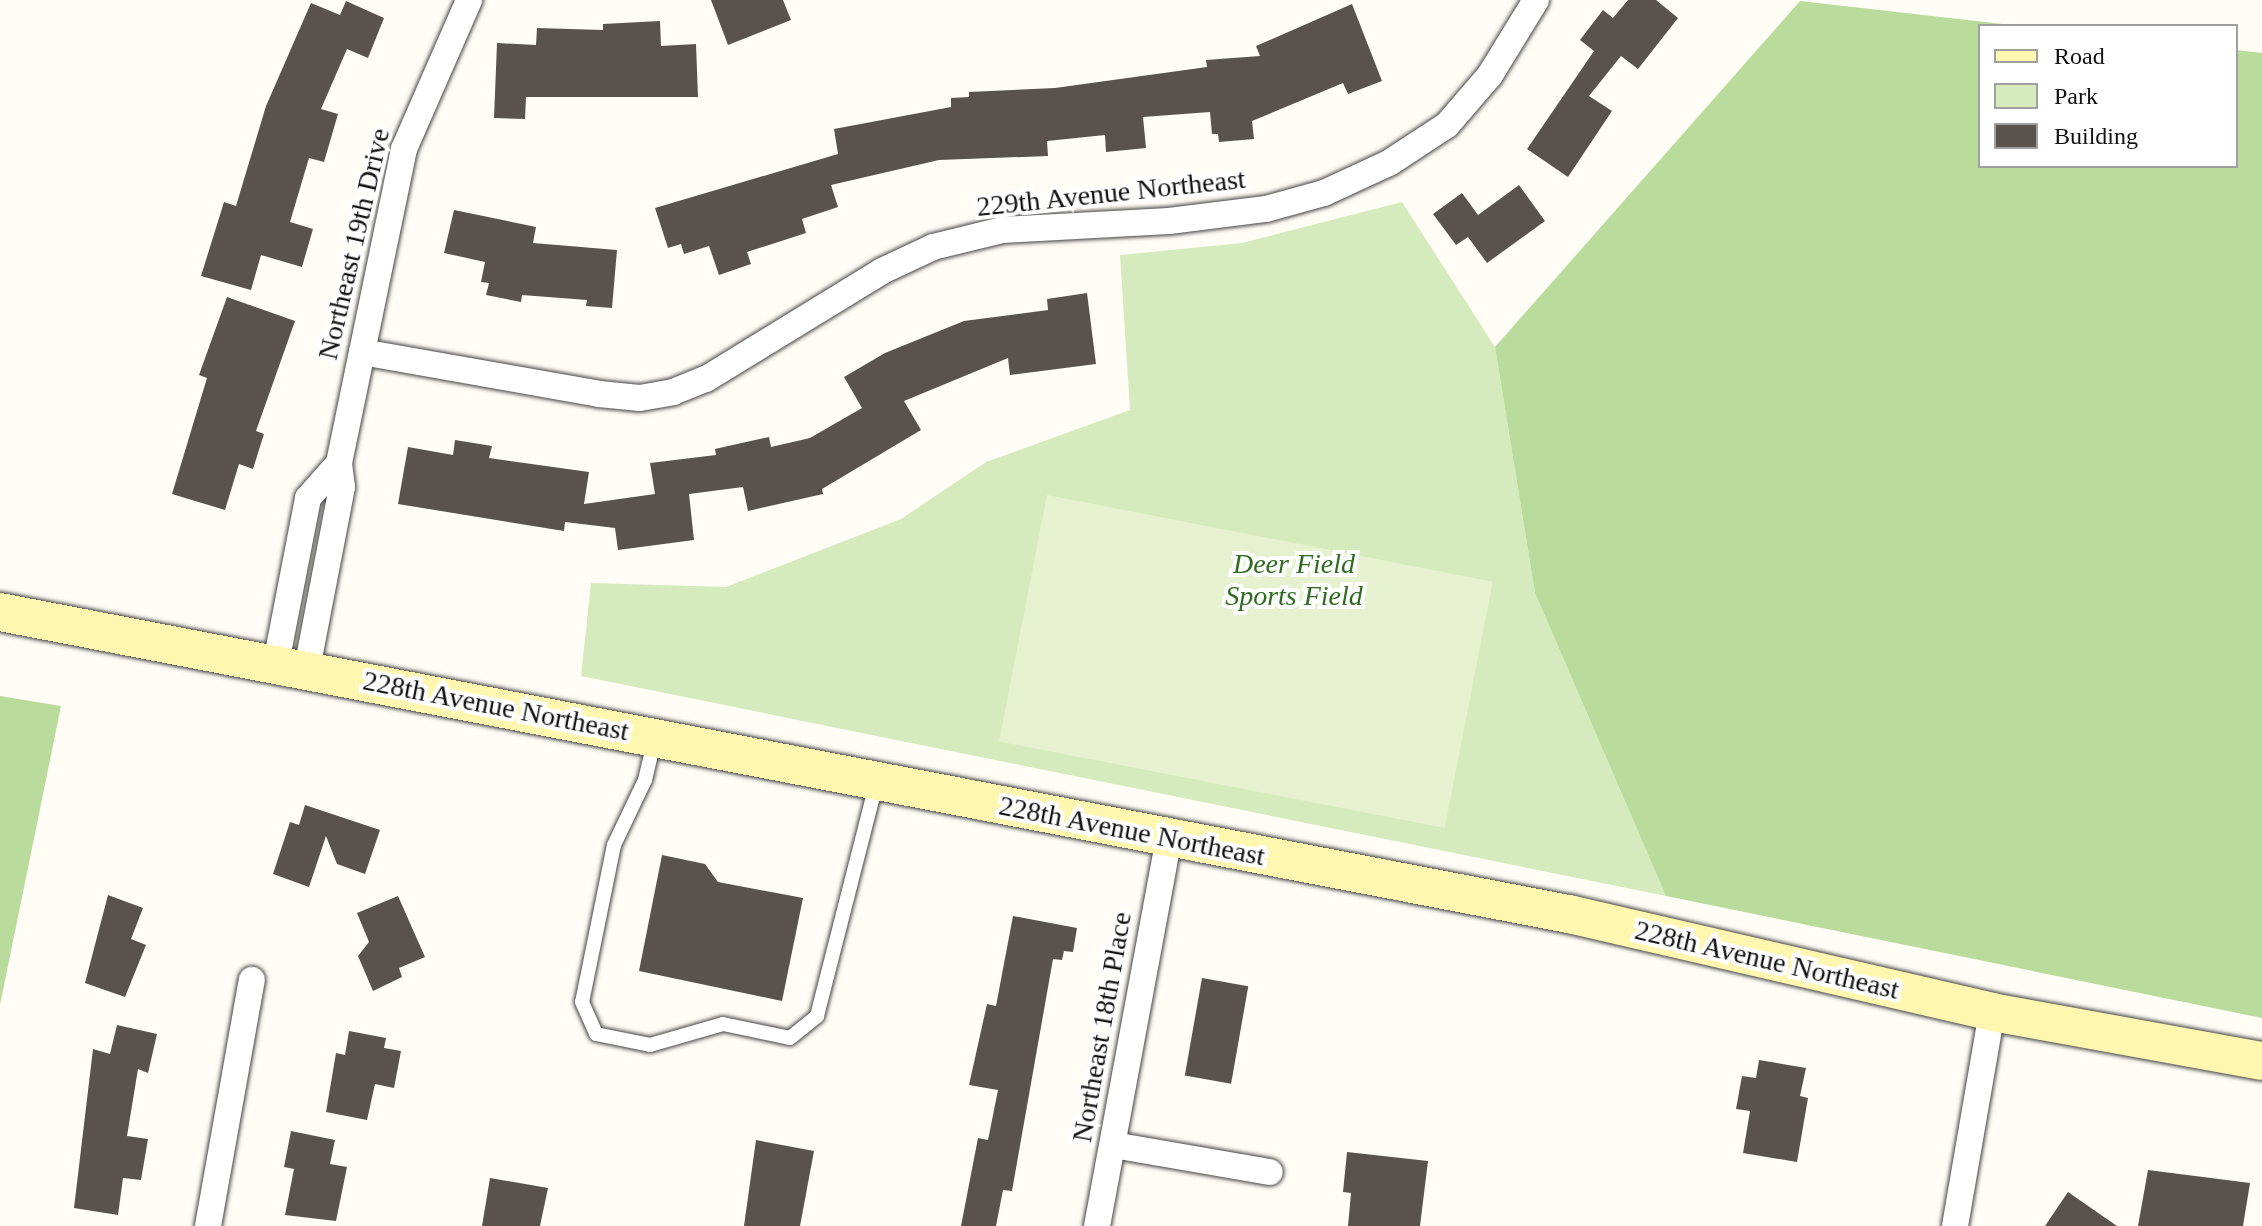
<!DOCTYPE html>
<style>
body{margin:0}
#map{position:relative;width:2262px;height:1226px;overflow:hidden;background:#fffdf5;font-family:Georgia,serif}
div>[style]{position:absolute}
.green>*{inset:0;background:#d5ebbd}
.forest>*{inset:0;background:#b9dc9c}
.pitch>*{inset:0;background:#e6f2cf;transform-origin:0 0}
.building>*{inset:0;background:#5a524d;transform-origin:0 0}
.roads{filter:drop-shadow(0 0 2px #444) drop-shadow(0 0 2px #444)}
.lane>*{height:14px;margin:-7px;padding:0 7px;transform-origin:7px;border-radius:7px;background:#fff}
.street>*{height:26px;margin:-13px;padding:0 13px;transform-origin:13px;border-radius:13px;background:#fff}
.secondary>*{height:38px;margin:-19px;padding:0 19px;transform-origin:19px;border-radius:19px;background:#fff6b0}
span{translate:-50% -50%;white-space:nowrap;text-align:center;line-height:1.15;-webkit-text-stroke:8px #fff;paint-order:stroke}
.street-label{font-size:28px;color:#111}
.park-label{font-size:28px;color:#2f6b1f;font-style:italic}
.legend{position:absolute;left:1978px;top:24px;width:260px;height:144px;box-sizing:border-box;background:#fff;border:2px solid #a0a0a0;margin:0;padding:10px 14px;list-style:none;font-size:24px;color:#111}
.legend li{display:flex;align-items:center;gap:16px;height:40px}
.legend b{width:40px;border:2px solid #a0a0a0}
</style>
<div id="map">
<div class="green">
<i style="clip-path:polygon(1402px 202px,1495px 347px,1535px 593px,1666px 896px,581px 676px,591px 583px,726px 587px,901px 519px,986px 462px,1130px 410px,1120px 255px,1242px 243px)"></i>
</div>
<div class="forest">
<i style="clip-path:polygon(1800px 1px,2020px 26px,1980px 26px,1980px 166px,2236px 166px,2236px 50px,2262px 53px,2262px 1018px,1666px 896px,1535px 593px,1495px 347px)"></i>
<i style="clip-path:polygon(0 696px,61px 706px,0 1005px)"></i>
</div>
<div class="pitch">
<i style="left:1047px;top:495px;width:454px;height:251px;rotate:11deg"></i>
</div>
<div class="building">
<i style="clip-path:polygon(711px 0,783px 0,791px 20px,728px 45px)"></i>
<i style="clip-path:polygon(1628px 0,1656px 0,1678px 18px,1638px 69px,1621px 56px,1589px 96px,1612px 111px,1568px 177px,1527px 149px,1594px 51px,1580px 40px,1603px 10px,1613px 18px)"></i>
<i style="clip-path:polygon(346px 1px,384px 18px,368px 58px,347px 49px,321px 109px,338px 114px,324px 162px,309px 158px,290px 222px,313px 229px,302px 267px,261px 255px,251px 290px,201px 276px,224px 202px,236px 206px,266px 106px,311px 3px,340px 15px)"></i>
<i style="clip-path:polygon(1352px 4px,1382px 81px,1348px 94px,1343px 83px,1252px 121px,1254px 139px,1219px 142px,1218px 134px,1212px 134px,1210px 112px,1143px 117px,1146px 148px,1106px 152px,1105px 135px,1047px 141px,1048px 156px,939px 160px,831px 185px,838px 207px,802px 219px,806px 233px,747px 252px,751px 264px,719px 275px,709px 246px,684px 254px,681px 244px,668px 248px,655px 208px,838px 154px,834px 129px,951px 107px,951px 98px,969px 97px,969px 92px,1055px 88px,1207px 67px,1206px 60px,1260px 56px,1256px 46px)"></i>
<i style="clip-path:polygon(660px 21px,661px 46px,696px 44px,698px 97px,526px 97px,525px 119px,494px 118px,497px 43px,536px 45px,537px 28px,603px 30px,603px 24px)"></i>
<i style="clip-path:polygon(1519px 185px,1545px 221px,1487px 263px,1468px 237px,1456px 245px,1433px 214px,1462px 193px,1478px 215px)"></i>
<i style="clip-path:polygon(454px 210px,536px 227px,533px 243px,617px 250px,612px 308px,586px 306px,587px 300px,522px 295px,521px 302px,486px 295px,489px 283px,481px 282px,485px 262px,444px 253px)"></i>
<i style="clip-path:polygon(1087px 293px,1096px 364px,1010px 375px,1008px 358px,904px 401px,921px 430px,822px 489px,823px 494px,748px 511px,743px 487px,689px 494px,694px 540px,618px 550px,615px 528px,565px 522px,564px 531px,398px 504px,408px 447px,453px 455px,455px 440px,492px 446px,489px 458px,589px 472px,584px 504px,655px 494px,650px 463px,716px 455px,715px 449px,769px 437px,771px 447px,810px 438px,862px 408px,844px 377px,885px 353px,964px 321px,1048px 310px,1047px 299px)"></i>
<i style="clip-path:polygon(227px 297px,295px 321px,256px 431px,264px 434px,253px 469px,239px 464px,225px 510px,172px 494px,207px 378px,199px 375px)"></i>
<i style="clip-path:polygon(305px 805px,380px 830px,365px 874px,337px 864px,326px 836px,309px 887px,273px 874px,290px 822px,299px 825px)"></i>
<i style="clip-path:polygon(662px 855px,705px 864px,718px 882px,803px 898px,782px 1001px,639px 971px)"></i>
<i style="clip-path:polygon(108px 895px,143px 908px,131px 939px,146px 945px,125px 997px,85px 983px)"></i>
<i style="clip-path:polygon(398px 896px,425px 957px,399px 968px,402px 977px,373px 991px,358px 956px,369px 942px,357px 913px)"></i>
<i style="clip-path:polygon(1013px 916px,1077px 928px,1073px 952px,1064px 951px,1062px 960px,1053px 959px,1012px 1191px,1003px 1190px,996px 1226px,961px 1226px,978px 1138px,988px 1140px,998px 1090px,969px 1085px,987px 1004px,996px 1006px)"></i>
<i style="left:1202px;top:978px;width:47px;height:99px;rotate:10deg"></i>
<i style="clip-path:polygon(117px 1025px,157px 1034px,148px 1073px,138px 1069px,127px 1136px,148px 1139px,141px 1180px,123px 1178px,118px 1215px,74px 1208px,93px 1049px,110px 1054px)"></i>
<i style="clip-path:polygon(349px 1031px,386px 1038px,384px 1048px,401px 1051px,394px 1088px,375px 1084px,367px 1120px,326px 1112px,336px 1053px,345px 1055px)"></i>
<i style="clip-path:polygon(1759px 1060px,1806px 1068px,1800px 1096px,1808px 1098px,1797px 1162px,1743px 1153px,1750px 1111px,1736px 1109px,1742px 1076px,1756px 1078px)"></i>
<i style="clip-path:polygon(291px 1131px,335px 1140px,330px 1164px,347px 1167px,336px 1221px,285px 1215px,294px 1169px,284px 1167px)"></i>
<i style="clip-path:polygon(756px 1140px,814px 1151px,800px 1226px,744px 1226px)"></i>
<i style="clip-path:polygon(1347px 1152px,1428px 1161px,1420px 1226px,1348px 1226px,1351px 1193px,1343px 1192px)"></i>
<i style="clip-path:polygon(2148px 1170px,2250px 1183px,2243px 1226px,2138px 1226px)"></i>
<i style="clip-path:polygon(490px 1178px,548px 1188px,540px 1226px,482px 1226px)"></i>
<i style="clip-path:polygon(2068px 1192px,2117px 1226px,2045px 1226px)"></i>
</div>
<div class="roads">
<div class="lane">
<i style="left:655px;top:738px;width:43px;rotate:103.4deg"></i>
<i style="left:645px;top:780px;width:72px;rotate:115.5deg"></i>
<i style="left:614px;top:845px;width:160px;rotate:101.5deg"></i>
<i style="left:582px;top:1002px;width:35px;rotate:66deg"></i>
<i style="left:596px;top:1034px;width:55px;rotate:11.5deg"></i>
<i style="left:650px;top:1045px;width:76px;rotate:-16deg"></i>
<i style="left:723px;top:1024px;width:68px;rotate:11.8deg"></i>
<i style="left:790px;top:1038px;width:35px;rotate:-39deg"></i>
<i style="left:817px;top:1016px;width:243px;rotate:-75.7deg"></i>
</div>
<div class="street">
<i style="left:362px;top:352px;width:241px;rotate:10deg"></i>
<i style="left:599px;top:394px;width:41px;rotate:5.6deg"></i>
<i style="left:640px;top:398px;width:34px;rotate:-10deg"></i>
<i style="left:673px;top:392px;width:35px;rotate:-22deg"></i>
<i style="left:706px;top:379px;width:206px;rotate:-31.5deg"></i>
<i style="left:882px;top:271px;width:56px;rotate:-25.2deg"></i>
<i style="left:933px;top:247px;width:71px;rotate:-13.8deg"></i>
<i style="left:1002px;top:230px;width:167px;rotate:-3.1deg"></i>
<i style="left:1169px;top:221px;width:98px;rotate:-7.1deg"></i>
<i style="left:1266px;top:209px;width:60px;rotate:-15.4deg"></i>
<i style="left:1324px;top:193px;width:72px;rotate:-24.8deg"></i>
<i style="left:1389px;top:163px;width:69px;rotate:-33.2deg"></i>
<i style="left:1447px;top:125px;width:66px;rotate:-49.3deg"></i>
<i style="left:1490px;top:75px;width:88px;rotate:-58.5deg"></i>
<i style="left:339px;top:463px;width:321px;rotate:-78.3deg"></i>
<i style="left:404px;top:149px;width:163px;rotate:-66.4deg"></i>
<i style="left:276px;top:663px;width:168px;rotate:-79deg"></i>
<i style="left:308px;top:498px;width:47px;rotate:-48.5deg"></i>
<i style="left:339px;top:463px;width:24px;rotate:83deg"></i>
<i style="left:342px;top:487px;width:185px;rotate:100.9deg"></i>
<i style="left:1113px;top:1145px;width:159px;rotate:9.8deg"></i>
<i style="left:208px;top:1226px;width:250px;rotate:-79.9deg"></i>
<i style="left:1097px;top:1226px;width:394px;rotate:-79.5deg"></i>
<i style="left:1955px;top:1226px;width:217px;rotate:-80.2deg"></i>
</div>
<div class="secondary">
<i style="left:0;top:612px;width:1598px;rotate:10.9deg"></i>
<i style="left:1569px;top:914px;width:434px;rotate:13deg"></i>
<i style="left:1992px;top:1012px;width:274px;rotate:10.3deg"></i>
</div>
</div>
<div class="street-label">
<span style="left:1111px;top:193px;rotate:-6deg">229th Avenue Northeast</span>
<span style="left:354px;top:244px;rotate:-77deg">Northeast 19th Drive</span>
<span style="left:496px;top:706px;rotate:11deg">228th Avenue Northeast</span>
<span style="left:1132px;top:831px;rotate:11deg">228th Avenue Northeast</span>
<span style="left:1767px;top:960px;rotate:13deg">228th Avenue Northeast</span>
<span style="left:1102px;top:1027px;rotate:-80deg">Northeast 18th Place</span>
</div>
<div class="park-label">
<span style="left:1294px;top:580px">Deer Field<br>Sports Field</span>
</div>
<ul class="legend">
<li><b style="height:10px;background:#fff6b0"></b>Road</li>
<li><b style="height:22px;background:#d5ebbd"></b>Park</li>
<li><b style="height:22px;background:#5a524d"></b>Building</li>
</ul>
</div>
